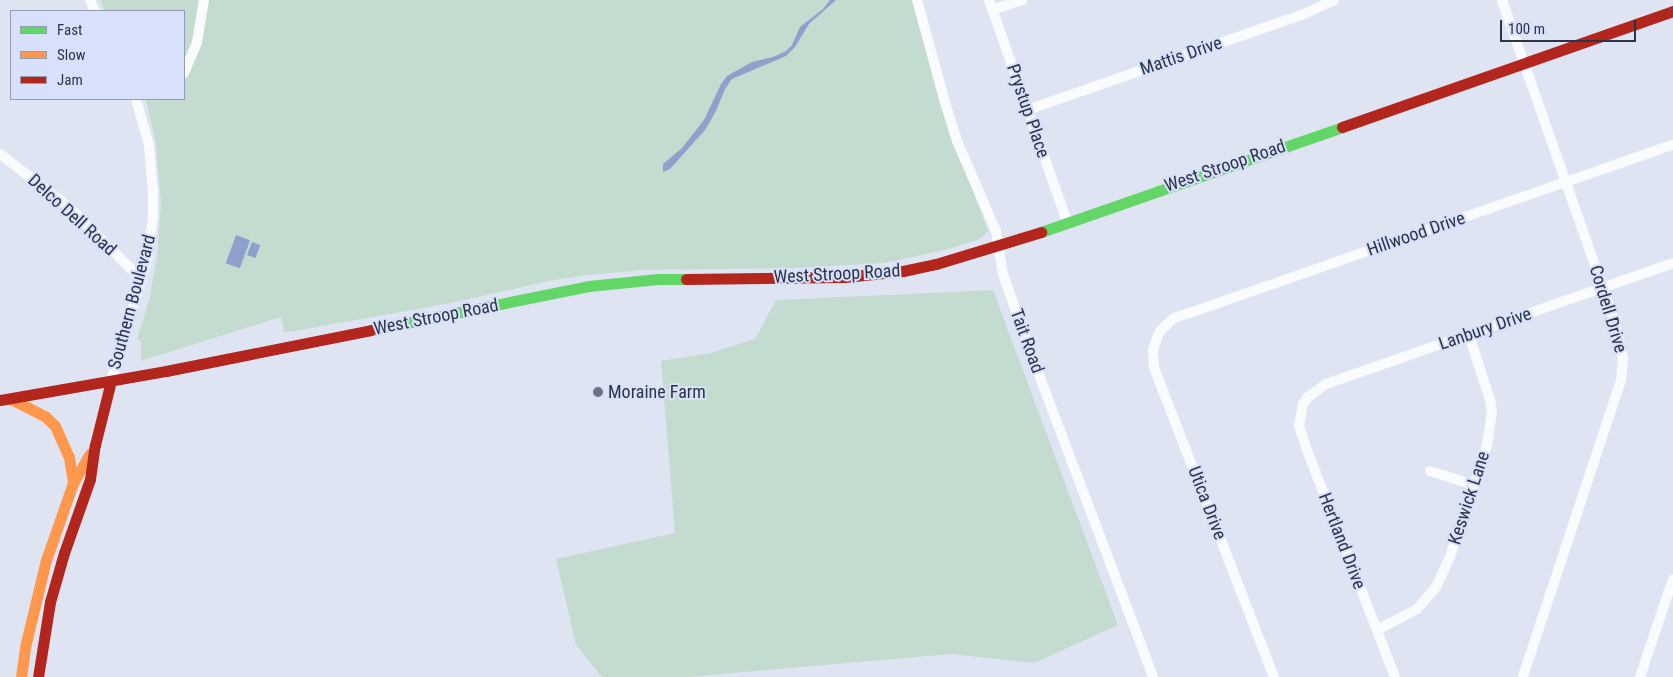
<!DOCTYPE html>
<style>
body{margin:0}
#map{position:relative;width:1673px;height:677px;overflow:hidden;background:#dfe4f3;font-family:"Roboto Condensed",sans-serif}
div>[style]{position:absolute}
.green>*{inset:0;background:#c4dccf}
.water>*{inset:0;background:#90a0cc;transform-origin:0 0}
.street>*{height:10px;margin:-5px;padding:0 5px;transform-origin:5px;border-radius:5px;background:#fafbfd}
.fast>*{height:11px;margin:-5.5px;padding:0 5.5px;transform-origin:5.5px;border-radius:5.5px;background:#63d668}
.slow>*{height:11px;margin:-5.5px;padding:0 5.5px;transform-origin:5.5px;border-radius:5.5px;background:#ff974d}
.jam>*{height:11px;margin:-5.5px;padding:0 5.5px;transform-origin:5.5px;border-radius:5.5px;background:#b3261e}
.dots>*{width:14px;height:14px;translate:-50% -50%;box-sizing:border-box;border:2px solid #d7e1fb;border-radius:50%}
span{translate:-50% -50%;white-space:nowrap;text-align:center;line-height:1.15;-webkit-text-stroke:4px #d7e1fb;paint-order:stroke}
.street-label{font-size:18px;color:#2d3444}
.poi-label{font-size:18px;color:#2d3444}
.left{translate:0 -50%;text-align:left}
.legend{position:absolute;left:10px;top:10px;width:175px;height:90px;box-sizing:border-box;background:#d7e1fb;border:1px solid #939cb2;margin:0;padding:6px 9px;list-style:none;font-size:15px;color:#2d3444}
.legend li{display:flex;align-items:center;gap:10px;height:25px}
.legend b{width:25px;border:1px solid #939cb2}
.scale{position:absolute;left:1500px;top:20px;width:136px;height:22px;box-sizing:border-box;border:2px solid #2d3444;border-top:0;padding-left:6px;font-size:15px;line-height:18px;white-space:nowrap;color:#2d3444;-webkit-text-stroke:4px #d7e1fb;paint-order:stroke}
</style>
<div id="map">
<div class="green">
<i style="clip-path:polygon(100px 0,913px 0,940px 102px,988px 231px,980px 239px,949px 249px,884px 263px,799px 268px,643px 270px,588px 275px,549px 281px,451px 303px,295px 331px,284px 332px,281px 317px,141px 361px,141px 341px,137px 339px,149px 300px,157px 256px,161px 203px,156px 144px,146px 99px,184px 99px,184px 11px,105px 11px)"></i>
<i style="clip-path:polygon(993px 290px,1118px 625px,1034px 663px,951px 654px,688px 677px,602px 677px,576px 645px,556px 559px,675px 533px,661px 361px,710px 353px,755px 339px,776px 300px)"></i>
</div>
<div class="water">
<i style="clip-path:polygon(830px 0,836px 0,809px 24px,795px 47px,786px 56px,732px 79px,725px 89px,716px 111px,705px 130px,670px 169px,663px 172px,663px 164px,682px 148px,704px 120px,721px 84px,727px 76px,752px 62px,773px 57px,786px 51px,792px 45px,800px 27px,823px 9px)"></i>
<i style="left:236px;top:235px;width:15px;height:30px;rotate:20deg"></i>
<i style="left:252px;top:242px;width:9px;height:14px;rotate:21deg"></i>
</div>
<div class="street">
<i style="left:90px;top:0;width:12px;rotate:66deg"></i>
<i style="left:917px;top:0;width:103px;rotate:74.7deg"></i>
<i style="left:944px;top:99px;width:44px;rotate:72.8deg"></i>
<i style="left:957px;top:141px;width:98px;rotate:66.6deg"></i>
<i style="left:996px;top:231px;width:44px;rotate:80.8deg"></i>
<i style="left:1003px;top:274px;width:82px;rotate:70.7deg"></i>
<i style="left:1030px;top:351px;width:348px;rotate:69.3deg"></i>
<i style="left:989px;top:0;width:234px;rotate:70.6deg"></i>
<i style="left:1502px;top:0;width:342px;rotate:70.7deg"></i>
<i style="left:1615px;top:323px;width:37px;rotate:77deg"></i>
<i style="left:1623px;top:359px;width:21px;rotate:95deg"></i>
<i style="left:1621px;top:380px;width:313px;rotate:108.3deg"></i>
<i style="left:992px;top:10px;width:32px;rotate:-18deg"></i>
<i style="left:184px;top:73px;width:34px;rotate:-67deg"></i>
<i style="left:197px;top:42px;width:43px;rotate:-80.5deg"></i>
<i style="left:1027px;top:110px;width:291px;rotate:-19.1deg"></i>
<i style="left:1302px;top:15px;width:35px;rotate:-25deg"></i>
<i style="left:0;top:154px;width:88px;rotate:37.6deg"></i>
<i style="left:70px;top:208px;width:102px;rotate:45deg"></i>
<i style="left:111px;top:381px;width:129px;rotate:-73.4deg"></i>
<i style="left:148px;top:257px;width:41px;rotate:-83deg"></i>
<i style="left:153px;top:216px;width:23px;rotate:-90deg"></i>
<i style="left:153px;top:193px;width:48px;rotate:-94.8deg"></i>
<i style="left:149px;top:145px;width:48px;rotate:-105.8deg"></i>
<i style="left:1430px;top:471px;width:46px;rotate:17.7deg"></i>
<i style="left:1377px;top:630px;width:45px;rotate:-27.7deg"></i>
<i style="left:1417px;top:609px;width:29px;rotate:-49deg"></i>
<i style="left:1436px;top:587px;width:33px;rotate:-65deg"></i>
<i style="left:1450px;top:557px;width:117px;rotate:-71.6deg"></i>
<i style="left:1487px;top:446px;width:34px;rotate:-82deg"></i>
<i style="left:1492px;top:412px;width:12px;rotate:-99deg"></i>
<i style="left:1490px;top:400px;width:68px;rotate:-107.9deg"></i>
<i style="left:1274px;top:677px;width:332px;rotate:-111.2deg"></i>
<i style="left:1154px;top:367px;width:18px;rotate:-93deg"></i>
<i style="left:1153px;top:349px;width:19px;rotate:-69deg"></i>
<i style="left:1160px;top:331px;width:19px;rotate:-43deg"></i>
<i style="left:1174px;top:318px;width:28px;rotate:-18deg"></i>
<i style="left:1201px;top:309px;width:500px;rotate:-19.2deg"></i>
<i style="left:1395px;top:677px;width:243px;rotate:-111.2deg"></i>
<i style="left:1307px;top:450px;width:25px;rotate:-108deg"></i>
<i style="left:1299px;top:426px;width:22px;rotate:-80deg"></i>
<i style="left:1303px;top:404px;width:9px;rotate:-54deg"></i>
<i style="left:1308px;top:397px;width:22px;rotate:-36deg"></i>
<i style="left:1326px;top:384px;width:367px;rotate:-19.2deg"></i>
<i style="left:1640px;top:677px;width:103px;rotate:-71.4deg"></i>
</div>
<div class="fast">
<i style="left:1041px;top:232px;width:319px;rotate:-19.2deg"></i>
<i style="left:371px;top:330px;width:222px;rotate:-11.4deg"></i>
<i style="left:589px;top:286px;width:69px;rotate:-5.8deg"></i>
<i style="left:658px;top:279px;width:28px"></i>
</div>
<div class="slow">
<i style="left:11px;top:399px;width:38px;rotate:27deg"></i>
<i style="left:45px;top:416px;width:14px;rotate:45deg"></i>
<i style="left:55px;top:426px;width:34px;rotate:66deg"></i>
<i style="left:69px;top:457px;width:26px;rotate:81deg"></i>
<i style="left:21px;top:677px;width:34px;rotate:-82deg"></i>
<i style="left:26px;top:643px;width:85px;rotate:-76.5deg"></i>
<i style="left:46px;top:560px;width:82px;rotate:-70.7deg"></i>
<i style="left:73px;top:483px;width:34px;rotate:-60deg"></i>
</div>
<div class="jam">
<i style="left:1342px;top:127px;width:351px;rotate:-19.3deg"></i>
<i style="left:686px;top:279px;width:159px;rotate:-0.7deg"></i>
<i style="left:845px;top:277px;width:58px;rotate:-5.9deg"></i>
<i style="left:903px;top:271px;width:34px;rotate:-12deg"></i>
<i style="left:936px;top:264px;width:110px;rotate:-16.9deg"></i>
<i style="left:0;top:400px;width:169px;rotate:-9.9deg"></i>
<i style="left:166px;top:371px;width:209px;rotate:-11.3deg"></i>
<i style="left:38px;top:677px;width:76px;rotate:-80.9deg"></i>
<i style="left:50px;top:602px;width:51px;rotate:-74.1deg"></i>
<i style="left:64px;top:553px;width:78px;rotate:-70.6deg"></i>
<i style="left:90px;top:479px;width:34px;rotate:-82deg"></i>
<i style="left:95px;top:445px;width:66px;rotate:-76deg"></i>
</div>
<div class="dots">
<i style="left:598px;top:392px;background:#6b7281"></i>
</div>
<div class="street-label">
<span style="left:1181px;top:56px;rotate:-19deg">Mattis Drive</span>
<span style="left:1028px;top:111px;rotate:71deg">Prystup Place</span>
<span style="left:1225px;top:166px;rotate:-19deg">West Stroop Road</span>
<span style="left:72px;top:215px;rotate:42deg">Delco Dell Road</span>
<span style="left:1416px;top:234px;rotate:-19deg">Hillwood Drive</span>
<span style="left:837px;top:274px;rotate:-3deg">West Stroop Road</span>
<span style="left:132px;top:302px;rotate:-75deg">Southern Boulevard</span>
<span style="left:1608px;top:309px;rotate:73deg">Cordell Drive</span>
<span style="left:436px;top:317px;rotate:-11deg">West Stroop Road</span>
<span style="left:1485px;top:329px;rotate:-19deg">Lanbury Drive</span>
<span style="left:1027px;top:341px;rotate:70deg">Tait Road</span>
<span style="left:1469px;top:498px;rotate:-72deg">Keswick Lane</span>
<span style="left:1207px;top:503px;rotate:69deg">Utica Drive</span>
<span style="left:1342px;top:541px;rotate:69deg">Hertland Drive</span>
</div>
<div class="poi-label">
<span class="left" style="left:608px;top:392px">Moraine Farm</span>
</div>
<ul class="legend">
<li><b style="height:6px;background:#63d668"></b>Fast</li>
<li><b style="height:6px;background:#ff974d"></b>Slow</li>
<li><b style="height:6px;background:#b3261e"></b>Jam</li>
</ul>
<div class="scale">100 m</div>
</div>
